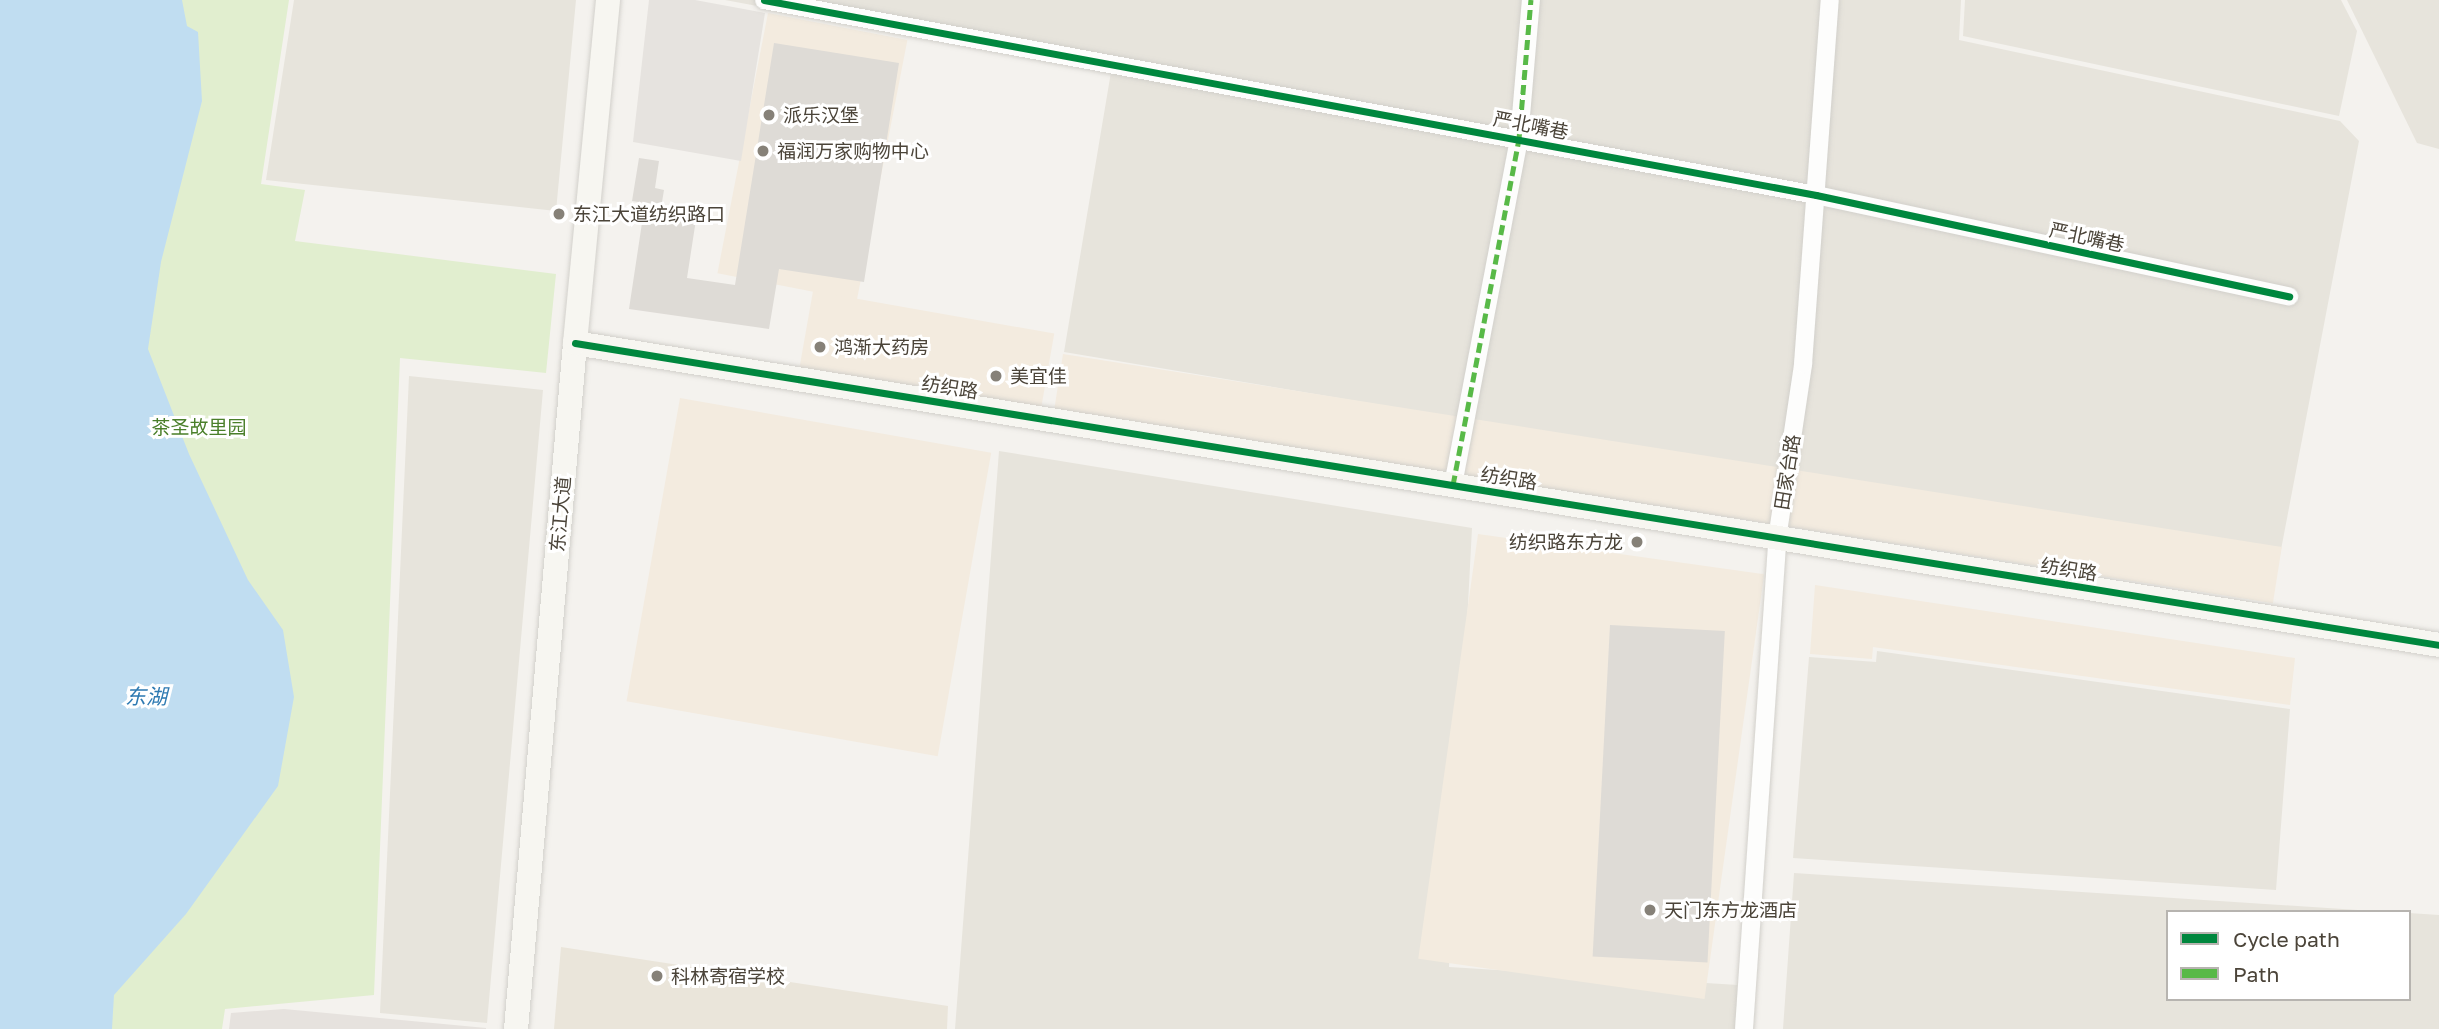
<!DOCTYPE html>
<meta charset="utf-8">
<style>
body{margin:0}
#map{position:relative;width:2439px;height:1029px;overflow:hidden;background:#f4f2ee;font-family:"Golos Text","Noto Sans SC",sans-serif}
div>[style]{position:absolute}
.residential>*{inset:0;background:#e7e4dc}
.commercial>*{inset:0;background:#f3ebdf;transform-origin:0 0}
.industrial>*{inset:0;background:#e6e2de}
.education>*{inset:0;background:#eae5da}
.green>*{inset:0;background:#e1eecf}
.parking>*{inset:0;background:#e6e3df}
.water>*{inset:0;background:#c0ddf1}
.building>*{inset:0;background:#dedbd6;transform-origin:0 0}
.roads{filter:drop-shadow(0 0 2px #d2d0cb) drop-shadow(0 0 2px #d2d0cb)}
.street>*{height:18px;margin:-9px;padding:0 9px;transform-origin:9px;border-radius:9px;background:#fdfdfc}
.secondary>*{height:24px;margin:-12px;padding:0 12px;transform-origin:12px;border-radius:12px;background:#f7f6f1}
.quiet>*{height:5px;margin-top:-2.5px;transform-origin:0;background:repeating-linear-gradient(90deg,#58b947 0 10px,transparent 0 15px)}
.cycleway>*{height:7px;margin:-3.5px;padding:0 3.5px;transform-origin:3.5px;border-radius:3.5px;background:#00873e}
.dots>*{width:19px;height:19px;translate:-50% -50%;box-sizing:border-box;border:4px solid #fff;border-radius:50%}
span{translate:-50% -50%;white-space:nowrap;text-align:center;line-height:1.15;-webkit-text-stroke:6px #fff;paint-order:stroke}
.poi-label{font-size:19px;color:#4b4439}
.left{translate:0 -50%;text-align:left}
.right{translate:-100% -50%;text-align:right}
.street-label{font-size:19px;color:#4b4439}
.park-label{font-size:19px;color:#4a7f2a}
.water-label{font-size:21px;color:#2e7ab2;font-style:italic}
.legend{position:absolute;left:2166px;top:910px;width:245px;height:91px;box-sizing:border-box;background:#fff;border:2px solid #b7b4b0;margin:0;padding:9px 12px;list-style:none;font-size:21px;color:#4b4439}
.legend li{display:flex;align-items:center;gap:14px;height:35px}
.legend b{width:35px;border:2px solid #b7b4b0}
</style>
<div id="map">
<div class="residential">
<i style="clip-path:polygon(294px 0,576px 0,556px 211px,266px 180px)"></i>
<i style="clip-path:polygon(725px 0,1961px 0,1959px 40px,2340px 121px,2359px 141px,2280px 555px,1064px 352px,1111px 72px)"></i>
<i style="clip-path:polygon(1965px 0,2341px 0,2357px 31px,2339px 116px,1963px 36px)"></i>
<i style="clip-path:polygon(2347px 0,2439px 0,2439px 149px,2417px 143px)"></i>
<i style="clip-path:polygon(409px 376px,543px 390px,487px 1023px,380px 1013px)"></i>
<i style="clip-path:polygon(999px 451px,1472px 528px,1449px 967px,1738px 985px,1736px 1029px,955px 1029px)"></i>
<i style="clip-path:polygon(1877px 651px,2290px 709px,2276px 890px,1793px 858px,1809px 657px,1876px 662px)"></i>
<i style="clip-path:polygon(1794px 873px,2388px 912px,2168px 912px,2168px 999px,2409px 999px,2409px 913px,2439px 915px,2439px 1029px,1783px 1029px)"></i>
</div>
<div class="commercial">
<i style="left:768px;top:13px;width:142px;height:265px;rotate:11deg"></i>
<i style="left:813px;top:291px;width:245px;height:80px;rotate:10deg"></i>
<i style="left:1063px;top:354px;width:1234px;height:57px;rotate:9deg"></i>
<i style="left:680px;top:398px;width:316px;height:308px;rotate:10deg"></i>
<i style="left:1478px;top:534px;width:289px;height:429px;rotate:8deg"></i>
<i style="clip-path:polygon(1815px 585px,2295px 658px,2290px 705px,1873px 647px,1872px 659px,1810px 654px)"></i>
</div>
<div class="industrial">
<i style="clip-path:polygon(284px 1009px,486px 1028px,486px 1029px,229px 1029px,231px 1013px)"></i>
</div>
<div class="education">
<i style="clip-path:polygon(561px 947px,948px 1006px,947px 1029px,554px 1029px)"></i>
</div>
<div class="green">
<i style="clip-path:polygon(0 0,289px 0,261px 184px,305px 190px,295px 241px,556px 274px,546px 373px,400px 358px,374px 995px,225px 1009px,222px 1029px,0 1029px)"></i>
</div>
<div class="parking">
<i style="clip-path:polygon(649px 0,695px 0,765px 13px,741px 161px,633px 142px)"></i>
</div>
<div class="water">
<i style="clip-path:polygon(0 0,182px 0,187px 26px,198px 32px,202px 101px,161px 262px,148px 349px,189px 454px,248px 580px,283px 630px,294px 697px,278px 786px,186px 914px,114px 995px,112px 1029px,0 1029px)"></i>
</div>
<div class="building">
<i style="clip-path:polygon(774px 43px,899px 63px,864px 282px,779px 269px,769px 329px,629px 309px,645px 203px,632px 201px,639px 158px,659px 161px,655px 188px,664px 190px,661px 208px,697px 213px,687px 278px,735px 285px)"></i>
<i style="left:1610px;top:625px;width:115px;height:332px;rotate:3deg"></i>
</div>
<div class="roads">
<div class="street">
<i style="left:764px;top:0;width:1070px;rotate:10.5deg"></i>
<i style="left:1816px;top:195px;width:484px;rotate:12.1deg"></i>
<i style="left:1453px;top:485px;width:352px;rotate:-79.2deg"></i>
<i style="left:1519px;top:139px;width:140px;rotate:-85.1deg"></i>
<i style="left:1744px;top:1029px;width:491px;rotate:-86.1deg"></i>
<i style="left:1777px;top:539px;width:177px;rotate:-81.5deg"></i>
<i style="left:1803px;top:364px;width:365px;rotate:-85.8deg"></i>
</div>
<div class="secondary">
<i style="left:575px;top:343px;width:1888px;rotate:9.2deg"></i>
<i style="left:516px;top:1029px;width:689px;rotate:-85.08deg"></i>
<i style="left:575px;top:343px;width:345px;rotate:-84.5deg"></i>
</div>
</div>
<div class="quiet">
<i style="left:1453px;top:485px;width:352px;rotate:-79.2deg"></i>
<i style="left:1519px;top:139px;width:140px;rotate:-85.1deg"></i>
</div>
<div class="cycleway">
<i style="left:764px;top:0;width:1070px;rotate:10.5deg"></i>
<i style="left:1816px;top:195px;width:484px;rotate:12.1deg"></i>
<i style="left:575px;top:343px;width:1888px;rotate:9.2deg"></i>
</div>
<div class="dots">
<i style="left:769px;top:115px;background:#868178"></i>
<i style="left:763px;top:151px;background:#868178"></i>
<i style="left:559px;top:214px;background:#868178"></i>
<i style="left:820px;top:347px;background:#868178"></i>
<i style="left:996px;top:376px;background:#868178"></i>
<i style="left:1637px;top:542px;background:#868178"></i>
<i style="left:1650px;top:910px;background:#868178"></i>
<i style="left:657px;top:976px;background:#868178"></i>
</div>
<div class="poi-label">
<span class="left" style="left:783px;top:115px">派乐汉堡</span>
<span class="left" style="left:777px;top:151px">福润万家购物中心</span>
<span class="left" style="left:573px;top:214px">东江大道纺织路口</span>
<span class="left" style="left:834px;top:347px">鸿渐大药房</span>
<span class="left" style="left:1010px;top:376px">美宜佳</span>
<span class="right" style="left:1623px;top:542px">纺织路东方龙</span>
<span class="left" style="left:1664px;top:910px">天门东方龙酒店</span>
<span class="left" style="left:671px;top:976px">科林寄宿学校</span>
</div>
<div class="street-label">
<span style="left:1531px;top:125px;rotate:11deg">严北嘴巷</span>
<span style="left:2087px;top:237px;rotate:12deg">严北嘴巷</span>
<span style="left:950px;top:387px;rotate:9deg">纺织路</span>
<span style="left:1787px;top:472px;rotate:-81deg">田家台路</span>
<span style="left:1509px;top:478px;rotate:9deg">纺织路</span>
<span style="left:560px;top:514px;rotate:-85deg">东江大道</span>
<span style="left:2069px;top:569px;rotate:9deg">纺织路</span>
</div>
<div class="park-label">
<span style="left:199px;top:427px">茶圣故里园</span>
</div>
<div class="water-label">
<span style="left:146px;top:696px">东湖</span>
</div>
<ul class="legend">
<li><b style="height:9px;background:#00873e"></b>Cycle path</li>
<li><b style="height:9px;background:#58b947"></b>Path</li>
</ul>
</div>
